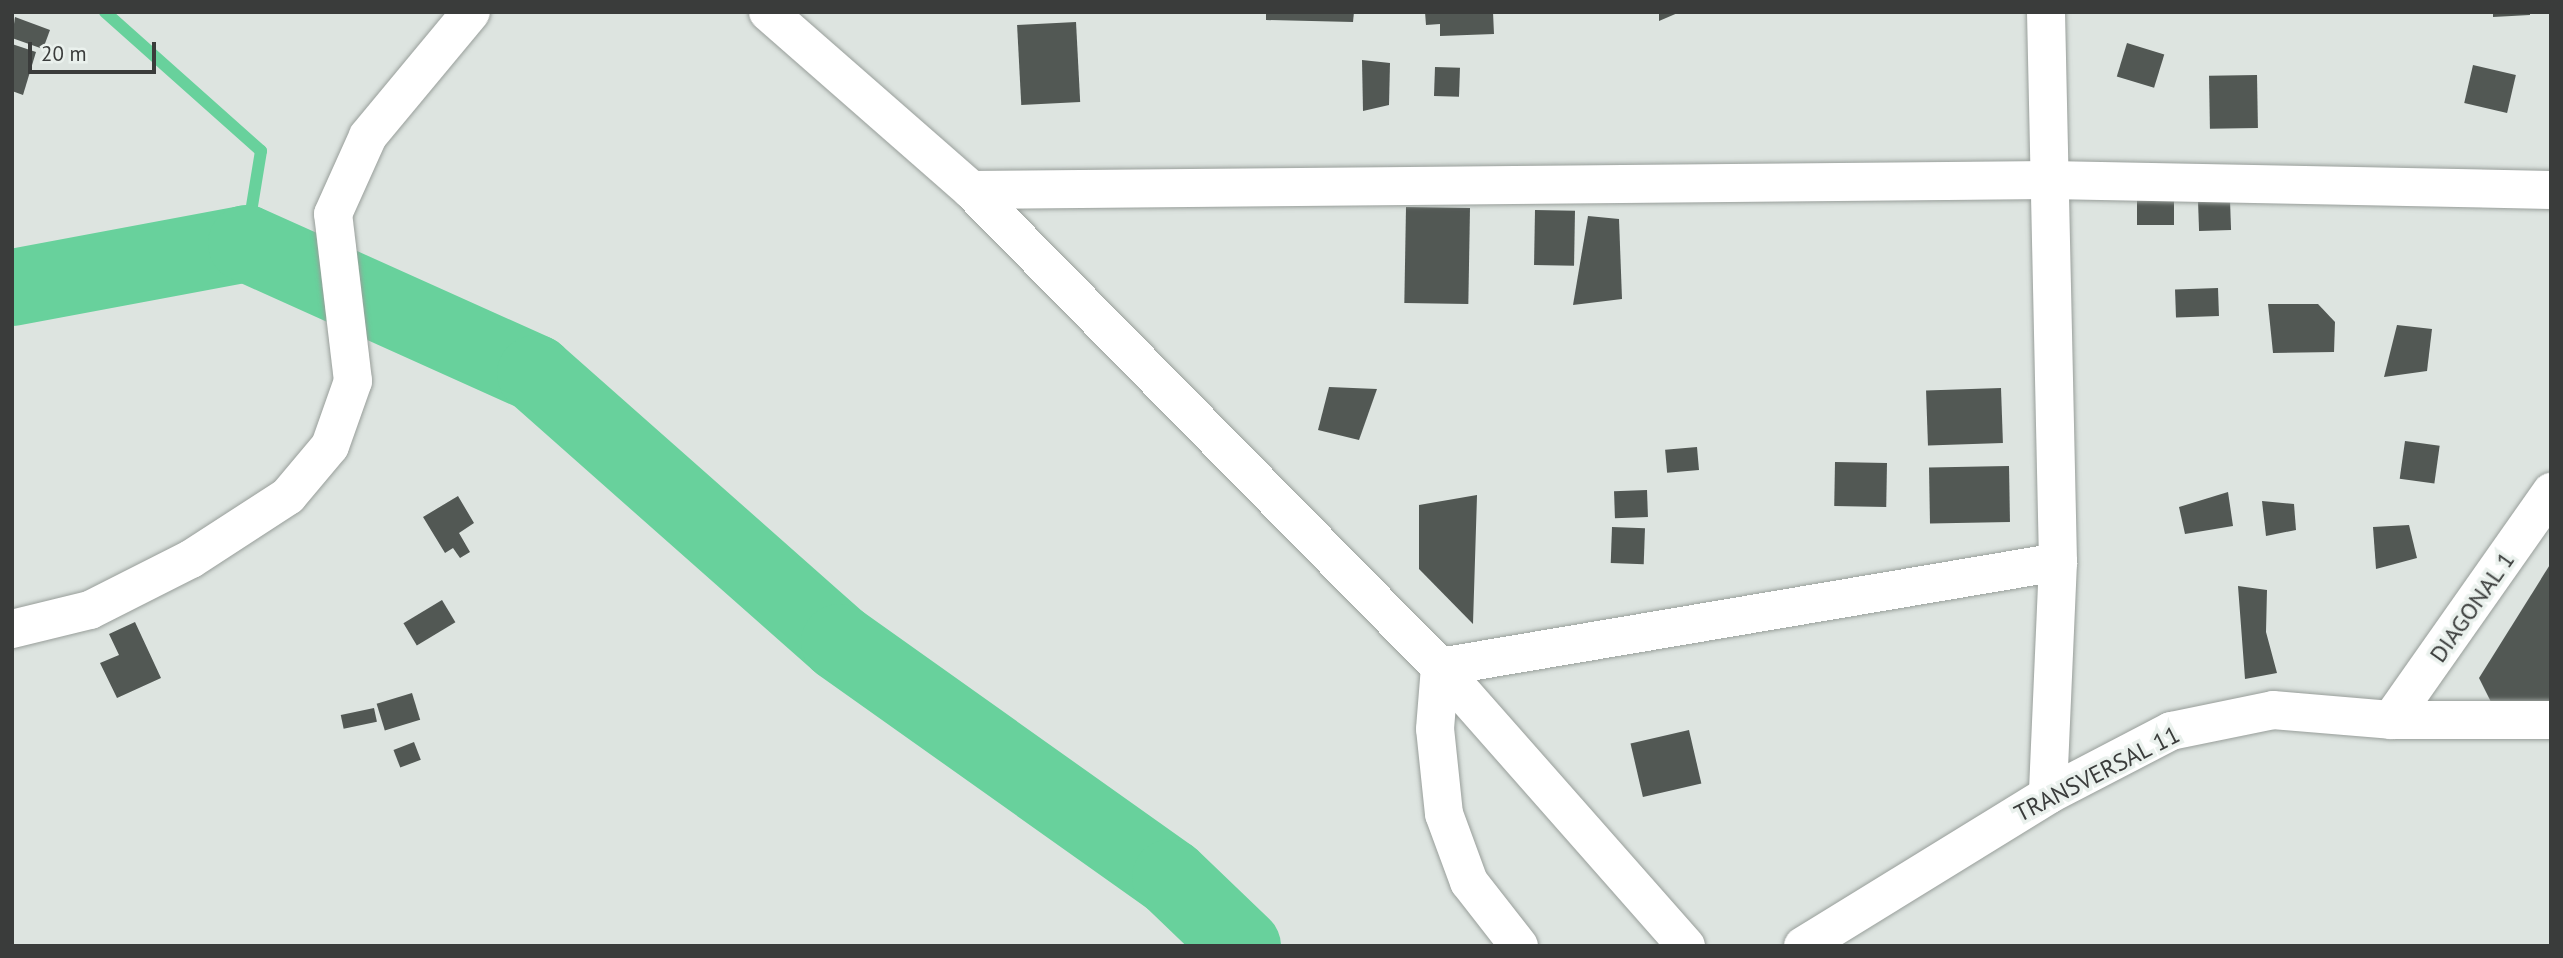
<!DOCTYPE html>
<style>
body{margin:0}
#map{position:relative;width:2563px;height:958px;overflow:hidden;background:#dde4e0;font-family:"PT Sans",sans-serif}
div>[style]{position:absolute}
.stream>*{height:12px;margin:-6px;padding:0 6px;transform-origin:6px;border-radius:6px;background:#68d19c}
.river>*{height:77px;margin:-38.5px;padding:0 38.5px;transform-origin:38.5px;border-radius:38.5px;background:#68d19c}
.building>*{inset:0;background:#525854;transform-origin:0 0}
.roads{filter:drop-shadow(0 0 2px #989e9a) drop-shadow(0 0 2px #989e9a)}
.minor>*{height:38px;margin:-19px;padding:0 19px;transform-origin:19px;border-radius:19px;background:#fff}
span{translate:-50% -50%;white-space:nowrap;text-align:center;line-height:1.15;-webkit-text-stroke:7px #eaf1ed;paint-order:stroke}
.street-label{font-size:24px;color:#3a3c3b}
.frame{position:absolute;inset:0;border:14px solid #3a3c3b;pointer-events:none}
.scale{position:absolute;left:28px;top:42px;width:128px;height:32px;box-sizing:border-box;border:4px solid #3a3c3b;border-top:0;padding-left:9px;font-size:21px;line-height:24px;white-space:nowrap;color:#3a3c3b;-webkit-text-stroke:5px #eaf1ed;paint-order:stroke}
</style>
<div id="map">
<div class="stream">
<i style="left:105px;top:12px;width:209px;rotate:41.7deg"></i>
<i style="left:261px;top:151px;width:93px;rotate:99.3deg"></i>
</div>
<div class="river">
<i style="left:12px;top:287px;width:238px;rotate:-10.6deg"></i>
<i style="left:246px;top:243px;width:317px;rotate:24.2deg"></i>
<i style="left:535px;top:373px;width:406px;rotate:41.5deg"></i>
<i style="left:839px;top:642px;width:406px;rotate:35.4deg"></i>
<i style="left:1170px;top:877px;width:100px;rotate:43.8deg"></i>
</div>
<div class="building">
<i style="clip-path:polygon(1266px 12px,1354px 12px,1353px 22px,1266px 20px)"></i>
<i style="clip-path:polygon(1425px 12px,1493px 12px,1494px 34px,1440px 36px,1440px 24px,1426px 25px)"></i>
<i style="clip-path:polygon(1659px 12px,1680px 12px,1659px 21px)"></i>
<i style="clip-path:polygon(2493px 12px,2530px 12px,2530px 15px,2493px 17px)"></i>
<i style="clip-path:polygon(15px 17px,50px 30px,43px 49px,12px 38px)"></i>
<i style="left:1076px;top:22px;width:80px;height:59px;rotate:87deg"></i>
<i style="left:2127px;top:43px;width:39px;height:35px;rotate:17deg"></i>
<i style="clip-path:polygon(12px 44px,36px 52px,23px 95px,12px 91px)"></i>
<i style="clip-path:polygon(1362px 60px,1390px 63px,1389px 105px,1363px 111px)"></i>
<i style="left:2473px;top:65px;width:44px;height:39px;rotate:13deg"></i>
<i style="left:1435px;top:67px;width:25px;height:29px;rotate:2deg"></i>
<i style="left:2257px;top:75px;width:53px;height:48px;rotate:89deg"></i>
<i style="left:2174px;top:194px;width:31px;height:37px;rotate:90deg"></i>
<i style="left:2230px;top:200px;width:30px;height:32px;rotate:88deg"></i>
<i style="left:1406px;top:207px;width:64px;height:96px;rotate:1deg"></i>
<i style="left:1535px;top:210px;width:40px;height:55px;rotate:1deg"></i>
<i style="clip-path:polygon(1588px 216px,1619px 219px,1622px 299px,1573px 305px)"></i>
<i style="left:2218px;top:288px;width:28px;height:43px;rotate:88deg"></i>
<i style="clip-path:polygon(2268px 304px,2318px 304px,2335px 322px,2334px 352px,2273px 353px)"></i>
<i style="clip-path:polygon(2397px 325px,2432px 329px,2427px 371px,2384px 377px)"></i>
<i style="clip-path:polygon(1329px 387px,1377px 389px,1359px 440px,1318px 430px)"></i>
<i style="left:2001px;top:388px;width:55px;height:75px;rotate:88deg"></i>
<i style="left:2405px;top:441px;width:35px;height:38px;rotate:8deg"></i>
<i style="left:1697px;top:447px;width:23px;height:32px;rotate:85deg"></i>
<i style="left:1835px;top:462px;width:52px;height:44px;rotate:1deg"></i>
<i style="left:2009px;top:466px;width:56px;height:80px;rotate:89deg"></i>
<i style="left:1647px;top:490px;width:27px;height:33px;rotate:88deg"></i>
<i style="clip-path:polygon(2228px 492px,2233px 526px,2185px 534px,2179px 507px)"></i>
<i style="clip-path:polygon(1477px 495px,1473px 624px,1419px 569px,1419px 505px)"></i>
<i style="clip-path:polygon(458px 496px,474px 523px,459px 533px,470px 552px,460px 558px,453px 548px,445px 553px,423px 517px)"></i>
<i style="clip-path:polygon(2262px 501px,2294px 504px,2296px 530px,2266px 536px)"></i>
<i style="clip-path:polygon(2409px 525px,2417px 558px,2376px 569px,2373px 527px)"></i>
<i style="left:1612px;top:527px;width:33px;height:36px;rotate:2deg"></i>
<i style="clip-path:polygon(2551px 563px,2551px 708px,2494px 708px,2479px 678px)"></i>
<i style="clip-path:polygon(2238px 586px,2267px 590px,2266px 632px,2277px 673px,2245px 679px)"></i>
<i style="left:442px;top:600px;width:26px;height:45px;rotate:59deg"></i>
<i style="clip-path:polygon(135px 622px,161px 678px,117px 698px,100px 663px,119px 655px,109px 634px)"></i>
<i style="left:412px;top:693px;width:28px;height:37px;rotate:73deg"></i>
<i style="left:374px;top:708px;width:14px;height:34px;rotate:78deg"></i>
<i style="left:1689px;top:730px;width:55px;height:60px;rotate:77deg"></i>
<i style="left:414px;top:742px;width:19px;height:22px;rotate:69deg"></i>
</div>
<div class="roads">
<div class="minor">
<i style="left:768px;top:12px;width:270px;rotate:41.2deg"></i>
<i style="left:971px;top:190px;width:669px;rotate:45.48deg"></i>
<i style="left:1440px;top:667px;width:372px;rotate:48.6deg"></i>
<i style="left:2046px;top:12px;width:550px;rotate:88.75deg"></i>
<i style="left:2058px;top:562px;width:233px;rotate:92.5deg"></i>
<i style="left:971px;top:190px;width:1079px;rotate:-0.53deg"></i>
<i style="left:2050px;top:180px;width:501px;rotate:1.14deg"></i>
<i style="left:12px;top:629px;width:80px;rotate:-13.7deg"></i>
<i style="left:90px;top:610px;width:113px;rotate:-26.8deg"></i>
<i style="left:191px;top:559px;width:116px;rotate:-33deg"></i>
<i style="left:288px;top:496px;width:65px;rotate:-50deg"></i>
<i style="left:330px;top:446px;width:69px;rotate:-70.5deg"></i>
<i style="left:353px;top:381px;width:168px;rotate:-96.8deg"></i>
<i style="left:333px;top:214px;width:85px;rotate:-65.8deg"></i>
<i style="left:368px;top:136px;width:161px;rotate:-50.3deg"></i>
<i style="left:2391px;top:720px;width:279px;rotate:-54.9deg"></i>
<i style="left:1519px;top:946px;width:81px;rotate:-128deg"></i>
<i style="left:1469px;top:882px;width:72px;rotate:-110.2deg"></i>
<i style="left:1444px;top:814px;width:85px;rotate:-96deg"></i>
<i style="left:1435px;top:729px;width:62px;rotate:-85.4deg"></i>
<i style="left:1440px;top:667px;width:627px;rotate:-9.64deg"></i>
<i style="left:1803px;top:946px;width:288px;rotate:-31.6deg"></i>
<i style="left:2048px;top:795px;width:139px;rotate:-27.5deg"></i>
<i style="left:2171px;top:731px;width:104px;rotate:-11.6deg"></i>
<i style="left:2273px;top:710px;width:118px;rotate:4.8deg"></i>
<i style="left:2391px;top:720px;width:160px"></i>
</div>
</div>
<div class="street-label">
<span style="left:2472px;top:607px;rotate:-55deg">DIAGONAL 1</span>
<span style="left:2097px;top:774px;rotate:-27deg">TRANSVERSAL 11</span>
</div>
<div class="frame"></div>
<div class="scale">20 m</div>
</div>
